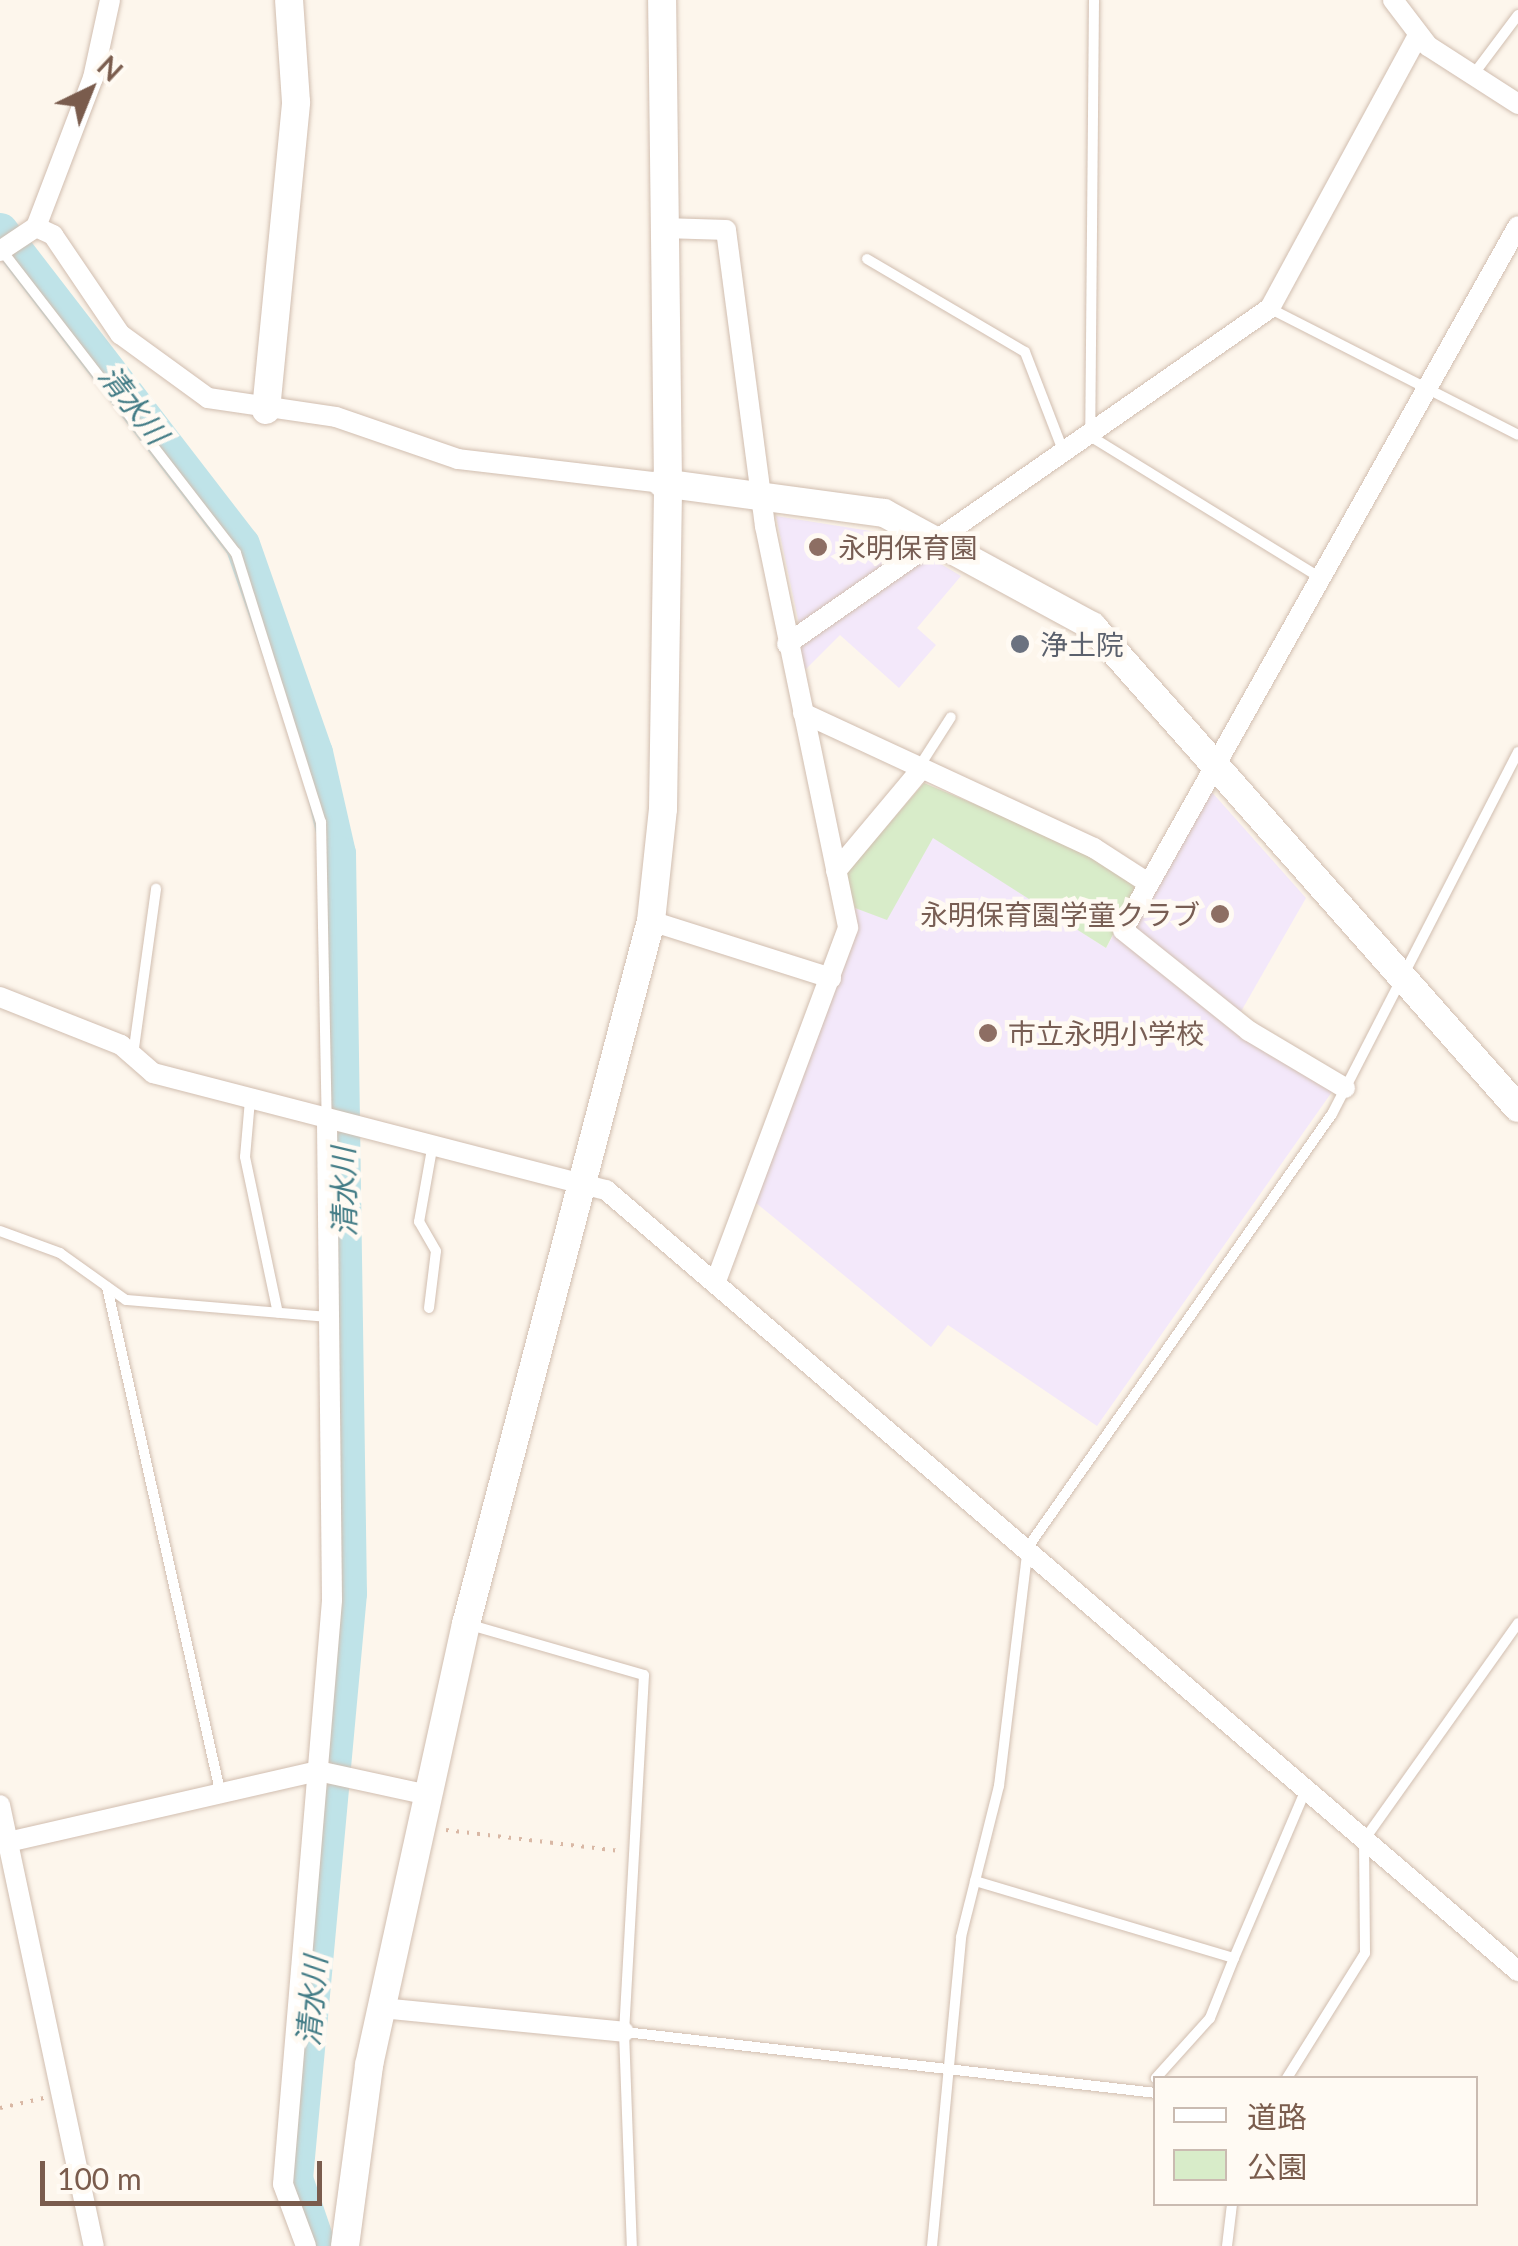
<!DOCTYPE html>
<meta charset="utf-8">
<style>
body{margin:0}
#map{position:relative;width:1518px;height:2246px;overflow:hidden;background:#fdf6ec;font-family:Lato,"Noto Sans JP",sans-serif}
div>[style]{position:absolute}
.education>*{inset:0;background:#f3e8fa}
.green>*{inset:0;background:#d8ecc9}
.river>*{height:35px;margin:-17.5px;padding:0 17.5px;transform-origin:17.5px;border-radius:17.5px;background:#bfe3e8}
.path>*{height:4px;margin-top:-2px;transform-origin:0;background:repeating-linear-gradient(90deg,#d9b8a5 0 2.5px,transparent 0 10.5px)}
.roads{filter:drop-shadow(0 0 2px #d1beb0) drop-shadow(0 0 2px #d1beb0)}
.lane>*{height:10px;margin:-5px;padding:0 5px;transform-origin:5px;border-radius:5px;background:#fff}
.street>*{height:20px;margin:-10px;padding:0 10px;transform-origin:10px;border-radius:10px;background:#fff}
.secondary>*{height:28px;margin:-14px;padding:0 14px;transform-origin:14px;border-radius:14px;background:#fff}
.dots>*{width:28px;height:28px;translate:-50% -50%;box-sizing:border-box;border:5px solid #fffaf3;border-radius:50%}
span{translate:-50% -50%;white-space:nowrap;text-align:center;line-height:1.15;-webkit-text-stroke:9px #fffaf3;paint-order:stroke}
.education-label{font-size:28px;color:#785e54}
.left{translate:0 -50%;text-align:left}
.right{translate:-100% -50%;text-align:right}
.worship-label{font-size:28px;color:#5b616d}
.water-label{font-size:30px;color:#437c86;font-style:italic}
.legend{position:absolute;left:1153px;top:2076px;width:325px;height:130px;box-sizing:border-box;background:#fffaf3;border:2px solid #cabbb1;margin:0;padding:12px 18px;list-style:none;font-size:30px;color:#7a5c4d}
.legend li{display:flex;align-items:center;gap:20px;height:50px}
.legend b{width:50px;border:2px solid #cabbb1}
.north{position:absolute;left:40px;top:40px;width:100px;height:100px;-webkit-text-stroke:8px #fffaf3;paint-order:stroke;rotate:43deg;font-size:28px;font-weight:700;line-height:40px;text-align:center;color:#7a5c4d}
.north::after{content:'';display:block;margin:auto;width:35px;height:45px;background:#7a5c4d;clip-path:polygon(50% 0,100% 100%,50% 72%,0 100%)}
.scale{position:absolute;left:40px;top:2161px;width:282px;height:45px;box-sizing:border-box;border:5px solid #7a5c4d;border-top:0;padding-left:12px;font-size:30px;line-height:35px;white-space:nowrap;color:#7a5c4d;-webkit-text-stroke:8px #fffaf3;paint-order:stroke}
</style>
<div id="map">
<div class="education">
<i style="clip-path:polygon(776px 516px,883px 533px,903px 552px,799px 624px)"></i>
<i style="clip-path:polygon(926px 555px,961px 576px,917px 628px,936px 645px,899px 688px,840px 635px,803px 672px,796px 648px)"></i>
<i style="clip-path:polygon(1210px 790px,1306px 898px,1239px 1015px,1133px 930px)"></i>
<i style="clip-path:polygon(933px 837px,1106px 948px,1115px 932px,1334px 1089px,1097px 1426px,948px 1325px,931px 1347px,755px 1202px,855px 938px,855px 908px,887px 919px)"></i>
</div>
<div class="green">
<i style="clip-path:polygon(924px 783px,1087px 851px,1139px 884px,1106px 948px,933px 838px,887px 920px,855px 908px,846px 874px)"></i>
</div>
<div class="river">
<i style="left:0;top:230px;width:396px;rotate:52.4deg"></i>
<i style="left:242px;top:544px;width:220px;rotate:70.7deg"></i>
<i style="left:315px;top:752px;width:104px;rotate:77.2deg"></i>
<i style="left:338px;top:853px;width:740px;rotate:89.15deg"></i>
<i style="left:349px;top:1593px;width:587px;rotate:95.27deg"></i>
<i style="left:295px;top:2178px;width:72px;rotate:71.3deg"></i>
</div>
<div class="path">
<i style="left:446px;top:1830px;width:175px;rotate:6.9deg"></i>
<i style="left:0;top:2108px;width:45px;rotate:-12.8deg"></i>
</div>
<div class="roads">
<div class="lane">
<i style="left:1094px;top:0;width:436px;rotate:90.5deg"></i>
<i style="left:1090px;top:436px;width:273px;rotate:31.6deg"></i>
<i style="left:1473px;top:75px;width:75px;rotate:-53.1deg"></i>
<i style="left:0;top:248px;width:386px;rotate:52.3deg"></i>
<i style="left:236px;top:553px;width:282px;rotate:72.5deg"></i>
<i style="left:321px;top:822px;width:299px;rotate:88.9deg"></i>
<i style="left:867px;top:259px;width:183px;rotate:30.5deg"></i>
<i style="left:1025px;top:352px;width:108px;rotate:68.9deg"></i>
<i style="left:1271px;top:309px;width:277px;rotate:27deg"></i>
<i style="left:919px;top:767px;width:59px;rotate:-57.4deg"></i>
<i style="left:133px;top:1055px;width:168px;rotate:-82.1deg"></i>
<i style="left:250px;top:1100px;width:57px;rotate:95deg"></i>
<i style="left:245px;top:1157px;width:159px;rotate:78.1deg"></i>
<i style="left:0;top:1231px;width:64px;rotate:20.1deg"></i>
<i style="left:60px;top:1253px;width:81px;rotate:35.5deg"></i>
<i style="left:126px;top:1300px;width:204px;rotate:4.8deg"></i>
<i style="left:107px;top:1287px;width:517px;rotate:77.36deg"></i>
<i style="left:429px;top:1308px;width:57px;rotate:-83deg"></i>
<i style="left:436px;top:1251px;width:34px;rotate:-120deg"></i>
<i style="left:419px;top:1222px;width:74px;rotate:-79.9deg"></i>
<i style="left:467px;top:1624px;width:184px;rotate:16.1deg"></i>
<i style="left:644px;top:1675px;width:358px;rotate:93.2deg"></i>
<i style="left:624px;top:2032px;width:214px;rotate:87.9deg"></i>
<i style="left:975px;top:1881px;width:270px;rotate:16.6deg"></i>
<i style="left:1234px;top:1958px;width:65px;rotate:111.8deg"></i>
<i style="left:1210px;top:2018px;width:81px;rotate:132deg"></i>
<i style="left:1234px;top:1958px;width:184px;rotate:-66.9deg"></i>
<i style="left:625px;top:2032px;width:534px;rotate:6.55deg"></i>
<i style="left:1287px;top:2078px;width:147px;rotate:-58deg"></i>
<i style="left:1365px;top:1953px;width:113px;rotate:-90.5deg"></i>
<i style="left:1364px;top:1840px;width:266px;rotate:-54.6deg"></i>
<i style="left:932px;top:2246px;width:310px;rotate:-84.6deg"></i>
<i style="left:961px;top:1937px;width:156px;rotate:-75.9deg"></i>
<i style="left:999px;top:1786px;width:241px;rotate:-83.1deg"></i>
<i style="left:1028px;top:1547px;width:529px;rotate:-54.93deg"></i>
<i style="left:1332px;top:1114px;width:407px;rotate:-62.8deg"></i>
<i style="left:1227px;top:2246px;width:42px;rotate:-83.2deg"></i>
</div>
<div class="street">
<i style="left:1393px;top:0;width:58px;rotate:52.7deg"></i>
<i style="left:1428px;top:46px;width:107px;rotate:32.8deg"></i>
<i style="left:36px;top:227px;width:19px;rotate:25deg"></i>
<i style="left:53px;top:235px;width:120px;rotate:55.9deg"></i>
<i style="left:120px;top:334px;width:109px;rotate:36deg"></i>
<i style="left:208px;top:398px;width:129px;rotate:8.4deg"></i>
<i style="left:336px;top:417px;width:129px;rotate:19deg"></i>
<i style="left:458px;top:459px;width:205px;rotate:6.7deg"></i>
<i style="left:665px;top:228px;width:61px;rotate:1.9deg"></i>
<i style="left:726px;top:230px;width:299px;rotate:82.5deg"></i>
<i style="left:765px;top:526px;width:410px;rotate:78.3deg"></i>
<i style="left:848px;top:928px;width:379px;rotate:110.5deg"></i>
<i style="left:0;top:251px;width:43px;rotate:-33.7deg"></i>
<i style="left:36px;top:227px;width:160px;rotate:-69.1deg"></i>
<i style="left:93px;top:78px;width:80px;rotate:-77.7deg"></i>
<i style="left:787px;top:644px;width:588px;rotate:-34.82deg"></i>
<i style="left:1270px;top:308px;width:308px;rotate:-61.5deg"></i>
<i style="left:803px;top:713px;width:321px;rotate:24.9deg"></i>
<i style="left:1094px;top:848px;width:64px;rotate:32.9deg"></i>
<i style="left:836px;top:871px;width:128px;rotate:-50.1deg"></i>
<i style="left:651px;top:921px;width:189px;rotate:17.6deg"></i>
<i style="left:0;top:997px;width:130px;rotate:21.6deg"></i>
<i style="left:121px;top:1045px;width:43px;rotate:41.2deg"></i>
<i style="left:153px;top:1073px;width:468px;rotate:14.5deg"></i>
<i style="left:606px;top:1190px;width:1201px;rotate:40.58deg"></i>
<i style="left:1345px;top:1088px;width:112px;rotate:-149.3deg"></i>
<i style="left:1249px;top:1031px;width:161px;rotate:-141.3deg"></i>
<i style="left:1123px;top:930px;width:807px;rotate:-60.7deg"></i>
<i style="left:0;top:1805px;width:451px;rotate:78deg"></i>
<i style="left:8px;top:1842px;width:318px;rotate:-12.9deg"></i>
<i style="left:318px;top:1771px;width:113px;rotate:12.3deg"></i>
<i style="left:381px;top:2008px;width:244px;rotate:5.6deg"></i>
<i style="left:306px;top:2246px;width:66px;rotate:-110.4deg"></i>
<i style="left:283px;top:2184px;width:586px;rotate:-85.2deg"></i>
<i style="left:332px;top:1600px;width:478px;rotate:-90.6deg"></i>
</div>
<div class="secondary">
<i style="left:266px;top:410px;width:309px;rotate:-84.4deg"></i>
<i style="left:296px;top:102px;width:102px;rotate:-93.9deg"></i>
<i style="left:662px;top:483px;width:224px;rotate:7.7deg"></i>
<i style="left:884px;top:513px;width:237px;rotate:28.5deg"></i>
<i style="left:1092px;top:626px;width:643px;rotate:48.53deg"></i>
<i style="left:345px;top:2246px;width:183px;rotate:-82.4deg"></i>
<i style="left:369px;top:2065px;width:452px;rotate:-77.6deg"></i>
<i style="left:466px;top:1624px;width:727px;rotate:-75.26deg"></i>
<i style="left:651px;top:921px;width:113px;rotate:-83.9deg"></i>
<i style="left:663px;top:809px;width:326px;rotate:-89.1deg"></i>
<i style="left:668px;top:483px;width:483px;rotate:-90.7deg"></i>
</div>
</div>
<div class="dots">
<i style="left:818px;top:547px;background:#8d6e63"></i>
<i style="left:1020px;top:644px;background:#6b7280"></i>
<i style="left:1220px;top:914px;background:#8d6e63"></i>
<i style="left:988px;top:1033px;background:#8d6e63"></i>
</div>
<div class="education-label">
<span class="left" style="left:838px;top:547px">永明保育園</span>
<span class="right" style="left:1200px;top:914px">永明保育園学童クラブ</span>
<span class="left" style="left:1008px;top:1033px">市立永明小学校</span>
</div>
<div class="worship-label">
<span class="left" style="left:1040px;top:644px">浄土院</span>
</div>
<div class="water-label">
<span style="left:134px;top:404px;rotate:52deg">清水川</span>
<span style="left:343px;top:1192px;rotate:-91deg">清水川</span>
<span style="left:311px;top:2001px;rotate:-85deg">清水川</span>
</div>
<ul class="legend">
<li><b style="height:12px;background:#fff"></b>道路</li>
<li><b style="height:28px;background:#d8ecc9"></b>公園</li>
</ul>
<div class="north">N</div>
<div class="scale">100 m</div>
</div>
